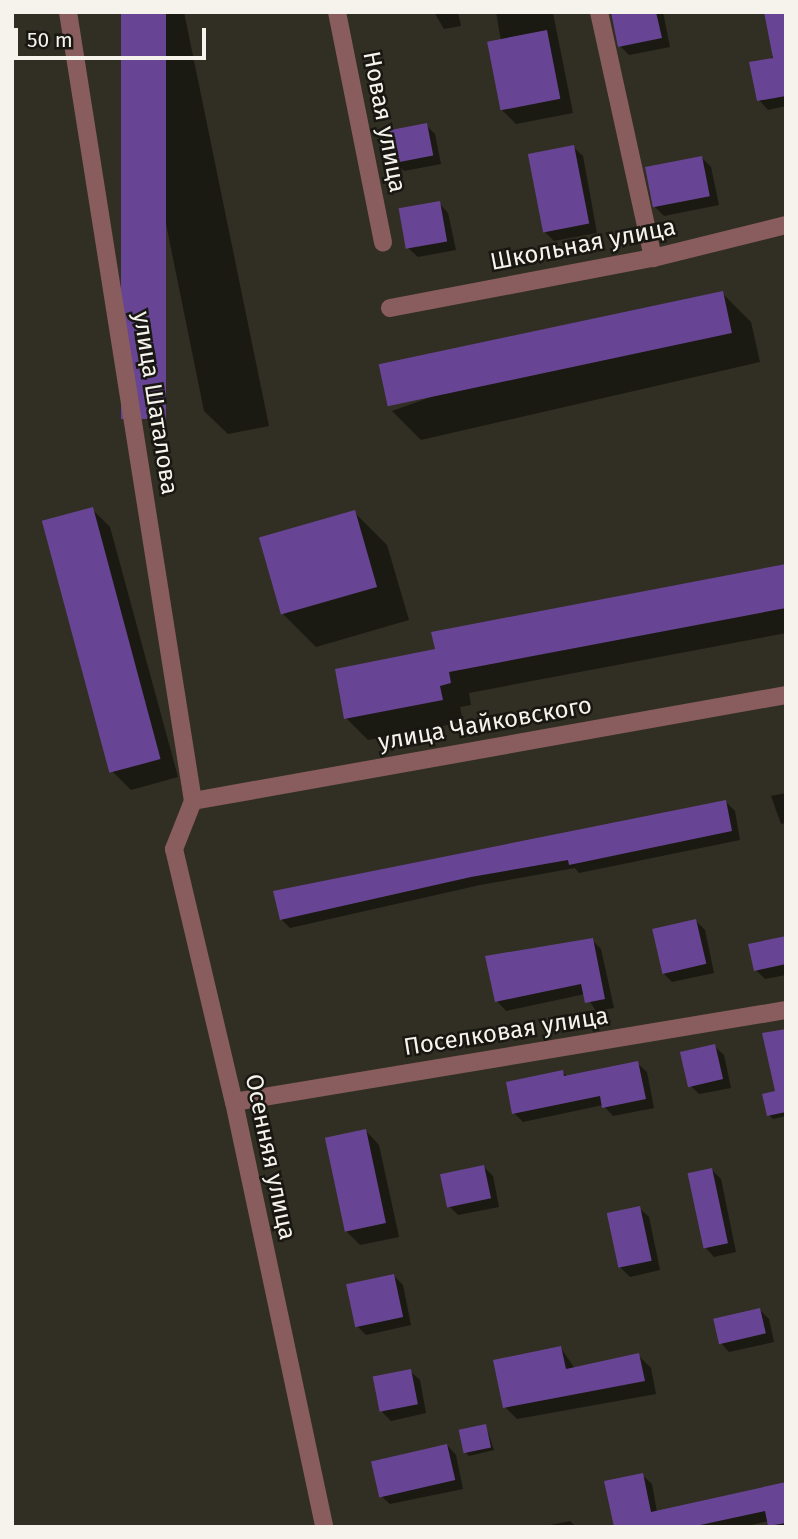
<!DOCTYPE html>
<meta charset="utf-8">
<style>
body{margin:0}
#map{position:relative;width:798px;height:1539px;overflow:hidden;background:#312f23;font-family:"Fira Sans",sans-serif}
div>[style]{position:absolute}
.shadow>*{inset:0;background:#0007}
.building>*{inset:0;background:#684494;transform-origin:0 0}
.minor>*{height:18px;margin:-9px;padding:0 9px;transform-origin:9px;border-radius:9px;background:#895d5d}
.tertiary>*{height:18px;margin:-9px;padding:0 9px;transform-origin:9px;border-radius:9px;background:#895d5d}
span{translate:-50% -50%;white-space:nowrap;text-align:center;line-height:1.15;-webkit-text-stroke:5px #181712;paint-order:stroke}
.street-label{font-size:24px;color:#f5f3ec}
.frame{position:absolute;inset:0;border:14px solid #f5f3ec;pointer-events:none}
.scale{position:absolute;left:14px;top:28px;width:192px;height:32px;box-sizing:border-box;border:4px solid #f5f3ec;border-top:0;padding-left:9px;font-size:21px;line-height:24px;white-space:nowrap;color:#f5f3ec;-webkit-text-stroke:5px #181712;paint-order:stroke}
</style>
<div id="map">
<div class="shadow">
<i style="clip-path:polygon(123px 12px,184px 12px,269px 426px,228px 434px,204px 411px)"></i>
<i style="clip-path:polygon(434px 12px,458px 12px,461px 26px,444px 29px)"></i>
<i style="clip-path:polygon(496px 12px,558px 12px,553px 13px,573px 113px,516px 124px,502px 110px,501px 41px)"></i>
<i style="clip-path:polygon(612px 12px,663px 12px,670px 47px,629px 55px,620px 46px)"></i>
<i style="clip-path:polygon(786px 12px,786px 106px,768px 110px,759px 100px)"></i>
<i style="clip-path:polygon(426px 125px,435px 134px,441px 164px,404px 171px,395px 162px)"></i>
<i style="clip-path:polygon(573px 147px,583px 156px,597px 233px,554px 241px,545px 232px)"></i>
<i style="clip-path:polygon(702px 158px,711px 167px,719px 205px,664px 216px,655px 207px)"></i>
<i style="clip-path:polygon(439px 203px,448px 213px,456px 250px,418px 257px,408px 248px)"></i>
<i style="clip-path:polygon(722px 293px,751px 322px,760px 362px,421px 440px,392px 411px)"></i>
<i style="clip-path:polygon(92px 509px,110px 527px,178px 777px,131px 790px,113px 772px)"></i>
<i style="clip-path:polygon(354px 512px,387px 545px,409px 620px,316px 647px,283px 614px)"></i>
<i style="clip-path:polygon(786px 566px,786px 633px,469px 693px,471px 705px,460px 707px,463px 722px,368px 740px,346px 718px,437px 651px)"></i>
<i style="clip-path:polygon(786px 793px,786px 823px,781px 824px,771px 796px)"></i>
<i style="clip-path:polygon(726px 802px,735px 811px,740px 840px,579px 873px,575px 868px,480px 885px,290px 928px,281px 919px)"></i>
<i style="clip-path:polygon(696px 921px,705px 930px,714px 973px,672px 982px,663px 973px)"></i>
<i style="clip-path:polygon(786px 938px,786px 975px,765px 979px,756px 970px)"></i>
<i style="clip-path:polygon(592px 940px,601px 949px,614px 1008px,596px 1011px,585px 994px,506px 1011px,497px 1001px,487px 957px)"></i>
<i style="clip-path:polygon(714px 1046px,724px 1055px,731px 1088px,699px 1094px,690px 1085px)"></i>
<i style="clip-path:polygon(637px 1063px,647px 1072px,654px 1108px,613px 1116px,603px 1105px,523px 1122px,514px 1113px,562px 1072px,568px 1077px)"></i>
<i style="clip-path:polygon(786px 1091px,786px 1116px,773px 1119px,769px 1115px)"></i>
<i style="clip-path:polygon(366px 1131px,379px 1145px,399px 1237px,360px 1245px,346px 1231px)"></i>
<i style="clip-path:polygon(484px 1167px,493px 1176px,499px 1207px,458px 1215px,449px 1206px)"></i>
<i style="clip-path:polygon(712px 1170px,721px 1179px,736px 1252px,714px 1257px,705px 1247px)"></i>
<i style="clip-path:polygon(639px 1208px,649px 1217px,660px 1270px,630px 1277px,620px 1267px)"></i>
<i style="clip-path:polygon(394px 1276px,403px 1285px,411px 1325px,366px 1335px,357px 1326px)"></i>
<i style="clip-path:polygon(760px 1310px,769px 1319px,774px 1342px,729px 1352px,720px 1342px)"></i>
<i style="clip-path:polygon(561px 1348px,575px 1369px,638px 1355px,651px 1368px,656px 1394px,517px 1419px,505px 1407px)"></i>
<i style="clip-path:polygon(410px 1371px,420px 1380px,426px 1413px,391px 1421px,382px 1412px)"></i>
<i style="clip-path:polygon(486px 1426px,494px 1450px,469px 1456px,465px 1452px)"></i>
<i style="clip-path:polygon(447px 1445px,456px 1455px,463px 1489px,390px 1504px,380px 1495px)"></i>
<i style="clip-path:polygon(642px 1475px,652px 1484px,657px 1512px,786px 1484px,786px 1527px,771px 1527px,769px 1521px,742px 1527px,616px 1527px)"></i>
<i style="clip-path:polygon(570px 1521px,576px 1527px,541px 1527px)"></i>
</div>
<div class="building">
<i style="left:121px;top:12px;width:45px;height:407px"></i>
<i style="clip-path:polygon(611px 12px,656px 12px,662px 38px,618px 47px)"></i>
<i style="clip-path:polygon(764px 12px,786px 12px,786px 96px,757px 101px,749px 62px,773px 58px)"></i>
<i style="left:547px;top:30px;width:70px;height:61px;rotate:79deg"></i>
<i style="left:427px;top:123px;width:33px;height:41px;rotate:79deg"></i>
<i style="left:574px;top:145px;width:80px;height:47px;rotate:79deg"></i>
<i style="left:702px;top:156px;width:41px;height:58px;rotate:79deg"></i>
<i style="left:440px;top:201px;width:41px;height:42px;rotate:80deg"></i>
<i style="left:723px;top:291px;width:43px;height:352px;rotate:78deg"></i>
<i style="left:93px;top:507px;width:261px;height:53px;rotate:75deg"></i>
<i style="left:355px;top:510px;width:80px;height:100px;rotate:74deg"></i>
<i style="clip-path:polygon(786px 564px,786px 608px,449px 672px,451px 683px,440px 686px,443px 700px,344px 719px,335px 669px,435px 649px,431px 632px)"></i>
<i style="clip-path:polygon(726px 800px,732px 831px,569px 865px,568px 860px,471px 877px,280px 920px,273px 891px)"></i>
<i style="left:696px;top:919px;width:46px;height:45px;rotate:77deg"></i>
<i style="clip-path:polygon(786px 936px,786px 964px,754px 971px,748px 944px)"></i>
<i style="clip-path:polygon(593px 938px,605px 999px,585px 1003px,581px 984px,495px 1002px,485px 956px)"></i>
<i style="clip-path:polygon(786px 1029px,786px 1112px,767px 1116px,762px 1094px,775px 1091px,762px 1033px)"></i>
<i style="left:715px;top:1044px;width:36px;height:36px;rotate:77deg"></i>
<i style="clip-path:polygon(638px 1061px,646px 1099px,602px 1108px,600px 1096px,512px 1114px,506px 1082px,563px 1070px,564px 1076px)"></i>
<i style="left:366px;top:1129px;width:96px;height:42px;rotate:78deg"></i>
<i style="left:484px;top:1165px;width:34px;height:45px;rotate:78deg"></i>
<i style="left:712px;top:1168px;width:77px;height:25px;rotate:78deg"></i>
<i style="left:640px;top:1206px;width:56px;height:34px;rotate:78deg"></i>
<i style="left:394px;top:1274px;width:44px;height:49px;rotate:78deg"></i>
<i style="left:760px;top:1308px;width:26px;height:48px;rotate:77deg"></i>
<i style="clip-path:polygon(561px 1346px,566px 1369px,639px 1353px,645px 1381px,503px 1408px,493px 1360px)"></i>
<i style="left:411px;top:1369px;width:36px;height:39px;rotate:79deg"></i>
<i style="left:486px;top:1424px;width:24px;height:28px;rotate:78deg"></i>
<i style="left:447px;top:1444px;width:37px;height:78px;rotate:77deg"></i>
<i style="clip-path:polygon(643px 1473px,651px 1512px,786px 1482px,786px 1523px,768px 1526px,765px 1511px,691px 1527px,614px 1527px,604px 1481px)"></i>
</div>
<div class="minor">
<i style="left:68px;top:12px;width:799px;rotate:81deg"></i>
<i style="left:193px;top:801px;width:52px;rotate:111.6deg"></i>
<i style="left:174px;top:849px;width:260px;rotate:76.7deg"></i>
<i style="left:234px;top:1102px;width:434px;rotate:78deg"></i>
<i style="left:337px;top:12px;width:235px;rotate:78.7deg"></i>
<i style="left:599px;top:12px;width:252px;rotate:77.6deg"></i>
<i style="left:390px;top:308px;width:268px;rotate:-10.8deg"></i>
<i style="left:653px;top:258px;width:137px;rotate:-13.9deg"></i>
<i style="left:234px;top:1102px;width:560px;rotate:-9.46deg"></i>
</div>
<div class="tertiary">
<i style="left:193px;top:801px;width:602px;rotate:-10.13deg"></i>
</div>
<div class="street-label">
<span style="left:384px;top:122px;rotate:79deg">Новая улица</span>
<span style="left:583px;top:245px;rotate:-11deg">Школьная улица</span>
<span style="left:155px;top:403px;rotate:81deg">улица Шаталова</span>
<span style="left:485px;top:724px;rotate:-10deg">улица Чайковского</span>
<span style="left:506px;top:1032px;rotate:-9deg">Поселковая улица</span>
<span style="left:270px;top:1157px;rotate:78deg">Осенняя улица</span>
</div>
<div class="frame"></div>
<div class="scale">50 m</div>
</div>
